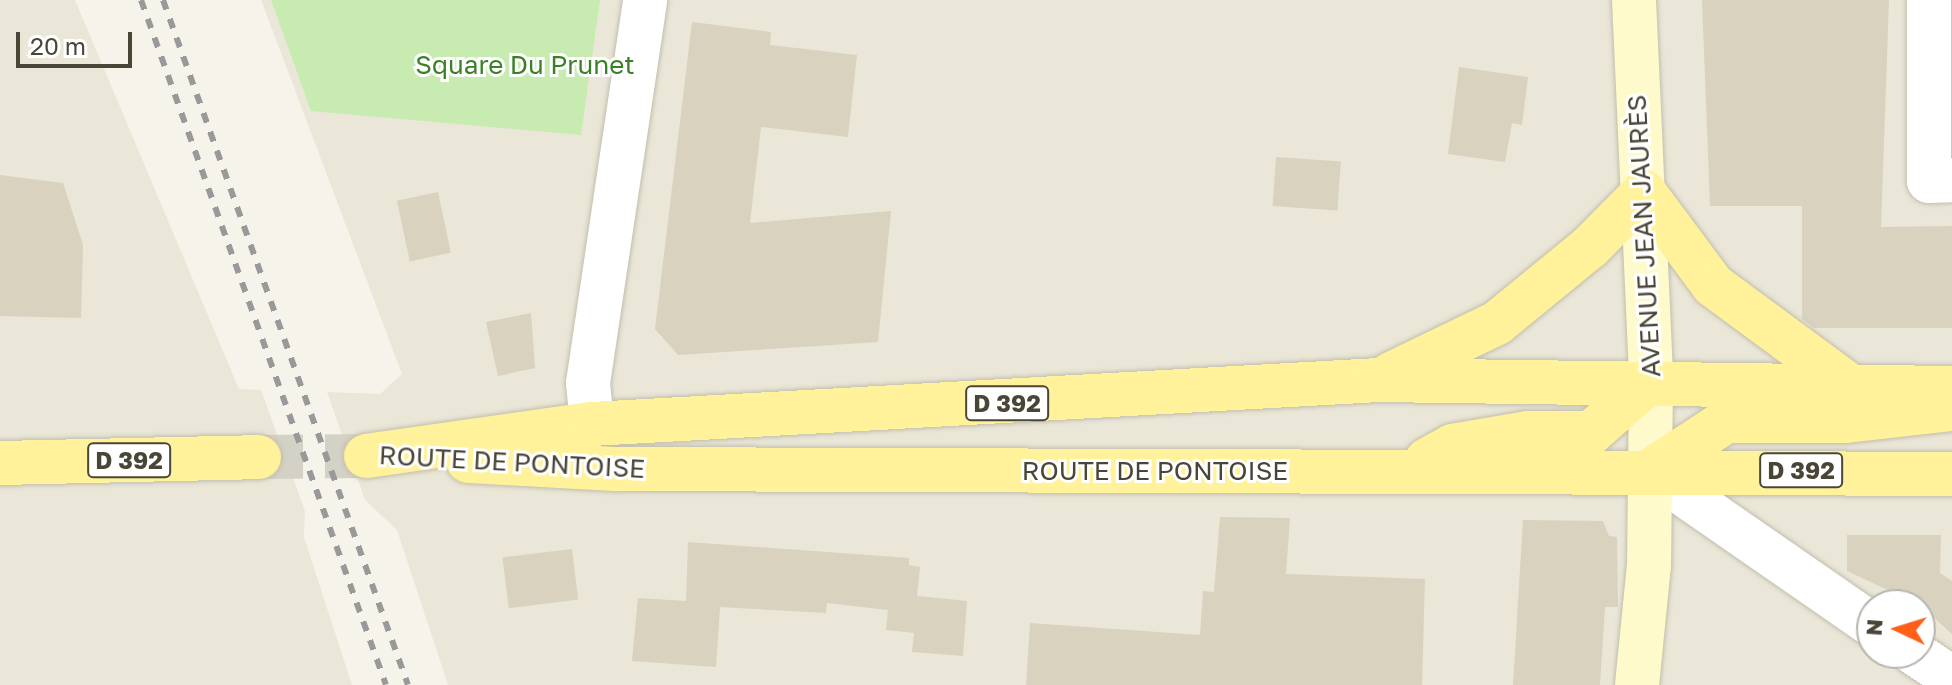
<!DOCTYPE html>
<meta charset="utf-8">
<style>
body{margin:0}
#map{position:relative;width:1952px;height:685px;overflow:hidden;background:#f6f4ea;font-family:"Golos Text",sans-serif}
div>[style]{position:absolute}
.residential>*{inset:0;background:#eae7d8}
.green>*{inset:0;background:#c8ebb1}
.building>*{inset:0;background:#d8d2bf;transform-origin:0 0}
.primary-tunnel>*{height:44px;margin-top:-22px;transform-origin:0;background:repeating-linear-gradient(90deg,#d4d1c6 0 44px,transparent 0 66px)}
.roads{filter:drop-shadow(0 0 2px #c2beac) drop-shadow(0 0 2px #c2beac)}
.minor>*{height:44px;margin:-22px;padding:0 22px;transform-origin:22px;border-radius:22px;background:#fff}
.secondary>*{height:44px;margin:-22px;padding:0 22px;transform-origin:22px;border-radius:22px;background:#fffacb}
.primary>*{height:44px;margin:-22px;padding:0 22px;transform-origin:22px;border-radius:22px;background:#fff29a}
.rail>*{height:6px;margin-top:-3px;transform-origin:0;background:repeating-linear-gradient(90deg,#999 0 10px,transparent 0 20px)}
span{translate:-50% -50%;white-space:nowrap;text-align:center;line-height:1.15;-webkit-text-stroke:6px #fff;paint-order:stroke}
.shield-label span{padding:2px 6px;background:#fff;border:2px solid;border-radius:6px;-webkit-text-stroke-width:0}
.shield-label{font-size:24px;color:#4a4637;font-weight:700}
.park-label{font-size:26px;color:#3b8027}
.street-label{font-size:26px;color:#4a4637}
.north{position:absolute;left:1856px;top:589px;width:80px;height:80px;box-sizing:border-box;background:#fff;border:2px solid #b7b5af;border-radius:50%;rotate:274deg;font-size:22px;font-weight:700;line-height:32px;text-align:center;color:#4a4637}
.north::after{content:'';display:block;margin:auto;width:28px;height:36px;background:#ff5f18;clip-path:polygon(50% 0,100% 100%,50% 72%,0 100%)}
.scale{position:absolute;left:16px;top:32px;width:116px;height:36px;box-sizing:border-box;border:4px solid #4a4637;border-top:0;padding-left:10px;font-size:24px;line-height:28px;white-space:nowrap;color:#4a4637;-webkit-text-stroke:6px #fff;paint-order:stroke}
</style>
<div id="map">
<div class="residential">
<i style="clip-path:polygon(0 0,75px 0,239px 389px,261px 390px,305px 511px,304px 537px,352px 685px,0 685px)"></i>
<i style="clip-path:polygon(evenodd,261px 0,1952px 0,1952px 685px,448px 685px,397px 530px,365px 500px,327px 392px,380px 394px,402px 374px,261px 0,1872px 605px,1920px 605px,1920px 653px,1872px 653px,1872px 605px)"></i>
</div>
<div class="green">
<i style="clip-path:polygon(271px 0,600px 0,581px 135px,311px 111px)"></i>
</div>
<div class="building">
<i style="clip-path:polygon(1702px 0,1889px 0,1881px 227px,1952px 226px,1952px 328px,1814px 328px,1802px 319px,1802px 206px,1710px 206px)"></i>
<i style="clip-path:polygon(692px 22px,771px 32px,770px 45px,857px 55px,848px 137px,761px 127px,750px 223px,891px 211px,878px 342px,678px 355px,655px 329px)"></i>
<i style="clip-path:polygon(1459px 67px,1528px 77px,1522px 125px,1512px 123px,1505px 162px,1448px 154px)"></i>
<i style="left:1276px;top:157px;width:65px;height:49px;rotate:4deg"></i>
<i style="clip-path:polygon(0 175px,63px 183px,83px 245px,81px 318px,0 316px)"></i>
<i style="left:438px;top:192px;width:62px;height:42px;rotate:78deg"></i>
<i style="clip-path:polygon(531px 313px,535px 368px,498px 376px,486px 322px)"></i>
<i style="clip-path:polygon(1220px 517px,1290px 518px,1286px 574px,1425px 579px,1422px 685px,1026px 685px,1030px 623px,1200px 635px,1203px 591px,1214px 592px)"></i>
<i style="clip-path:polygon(1523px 520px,1603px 521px,1609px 536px,1617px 537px,1618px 607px,1605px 607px,1600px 685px,1513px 685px)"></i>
<i style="clip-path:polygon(1847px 535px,1941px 535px,1940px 573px,1952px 581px,1952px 634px,1920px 605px,1847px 571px)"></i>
<i style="clip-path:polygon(688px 542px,909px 558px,909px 565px,920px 567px,917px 596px,967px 601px,963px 656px,912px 652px,914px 633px,886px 630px,888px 610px,827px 603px,826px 613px,720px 607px,716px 667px,632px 661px,638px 598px,686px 601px)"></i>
<i style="left:572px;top:549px;width:51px;height:70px;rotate:83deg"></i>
</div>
<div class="primary-tunnel">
<i style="left:259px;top:457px;width:107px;rotate:-0.5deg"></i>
</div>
<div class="roads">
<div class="minor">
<i style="left:1929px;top:0;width:181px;rotate:90deg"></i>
<i style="left:1929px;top:181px;width:23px;rotate:-2deg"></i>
<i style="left:592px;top:424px;width:41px;rotate:-95.6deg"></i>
<i style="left:588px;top:383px;width:387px;rotate:-81.5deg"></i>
<i style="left:1650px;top:471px;width:270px;rotate:34.7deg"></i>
<i style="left:1914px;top:653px;width:45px;rotate:33.3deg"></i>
</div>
<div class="secondary">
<i style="left:1634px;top:0;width:380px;rotate:87.4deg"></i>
<i style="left:1651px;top:380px;width:185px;rotate:90.6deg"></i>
<i style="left:1649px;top:565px;width:121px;rotate:95.7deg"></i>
</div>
<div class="primary">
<i style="left:1391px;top:374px;width:118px;rotate:-25.7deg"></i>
<i style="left:1497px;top:323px;width:120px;rotate:-39.3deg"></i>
<i style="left:1590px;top:247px;width:77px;rotate:-45.5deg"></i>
<i style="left:1644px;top:192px;width:116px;rotate:53.4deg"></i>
<i style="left:1713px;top:285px;width:165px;rotate:36.4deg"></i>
<i style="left:366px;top:456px;width:228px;rotate:-8.1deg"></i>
<i style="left:592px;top:424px;width:787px;rotate:-3.2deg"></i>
<i style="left:1378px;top:380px;width:574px;rotate:0.8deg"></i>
<i style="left:1427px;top:460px;width:29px;rotate:-29deg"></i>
<i style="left:1452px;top:446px;width:77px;rotate:-9.7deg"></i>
<i style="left:1528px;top:433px;width:63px"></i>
<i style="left:1591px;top:433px;width:80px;rotate:-41.5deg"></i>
<i style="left:468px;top:461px;width:148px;rotate:3.1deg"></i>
<i style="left:616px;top:469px;width:1336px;rotate:0.21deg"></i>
<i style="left:0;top:463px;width:259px;rotate:-1.3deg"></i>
<i style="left:1650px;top:471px;width:91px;rotate:-33.3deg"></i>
<i style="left:1726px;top:421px;width:120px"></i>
<i style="left:1846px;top:421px;width:107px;rotate:-6.5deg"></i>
</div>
</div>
<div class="rail">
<i style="left:141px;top:0;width:727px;rotate:70.32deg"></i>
<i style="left:163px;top:0;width:727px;rotate:70.32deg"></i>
</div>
<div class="shield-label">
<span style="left:1007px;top:403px">D 392</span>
<span style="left:129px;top:460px">D 392</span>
<span style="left:1801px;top:470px">D 392</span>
</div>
<div class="park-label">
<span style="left:525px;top:65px">Square Du Prunet</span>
</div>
<div class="street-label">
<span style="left:1644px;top:236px;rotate:-93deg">AVENUE JEAN JAURÈS</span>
<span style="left:512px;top:462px;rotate:3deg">ROUTE DE PONTOISE</span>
<span style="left:1155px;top:471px">ROUTE DE PONTOISE</span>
</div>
<div class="north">N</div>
<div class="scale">20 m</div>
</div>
